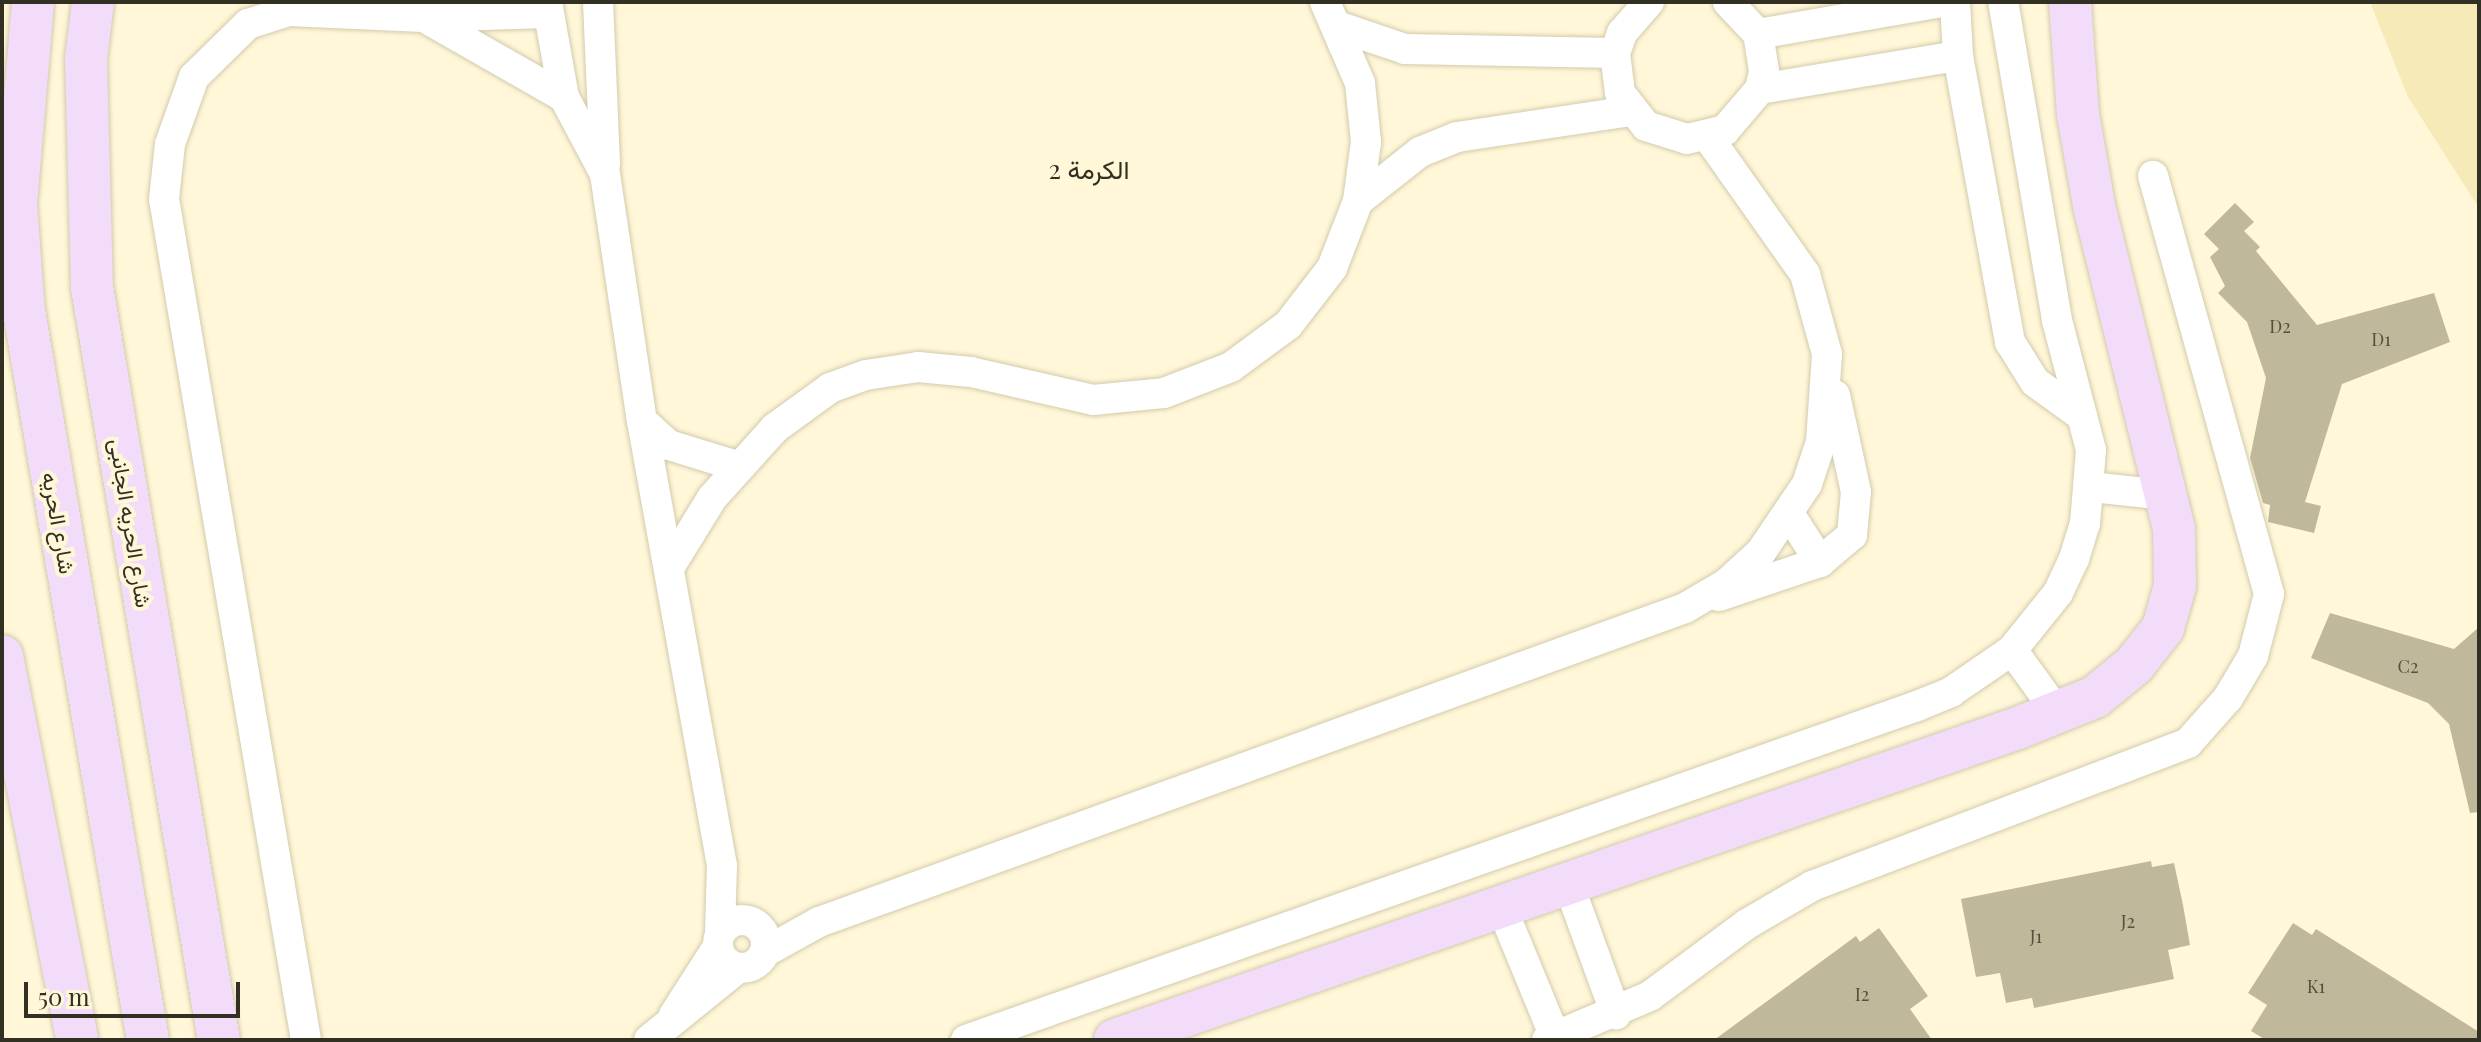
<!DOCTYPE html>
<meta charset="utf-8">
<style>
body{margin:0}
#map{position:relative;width:2481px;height:1042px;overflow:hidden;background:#fff7d8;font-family:"Playfair Display",Vazirmatn,serif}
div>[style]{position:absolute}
.green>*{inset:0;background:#f6eab8}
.building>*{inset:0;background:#bfb89a}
.roads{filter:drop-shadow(0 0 2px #d2cbac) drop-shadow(0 0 2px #d2cbac)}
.street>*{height:30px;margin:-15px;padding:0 15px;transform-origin:15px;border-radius:15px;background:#fff}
.street>.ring{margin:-15px;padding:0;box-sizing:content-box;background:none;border:30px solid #fff;border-radius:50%}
.secondary>*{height:42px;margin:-21px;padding:0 21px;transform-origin:21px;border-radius:21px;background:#f3dbfa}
span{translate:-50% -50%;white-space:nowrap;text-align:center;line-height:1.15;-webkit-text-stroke:8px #fff7d8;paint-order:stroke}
.number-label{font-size:18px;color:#555141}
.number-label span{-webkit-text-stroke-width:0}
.street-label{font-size:22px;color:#322f23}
.quarter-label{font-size:26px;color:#322f23}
.frame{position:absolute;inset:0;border:4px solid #322f23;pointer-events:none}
.scale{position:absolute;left:24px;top:982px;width:216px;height:36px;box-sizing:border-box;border:4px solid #322f23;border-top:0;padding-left:10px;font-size:24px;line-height:28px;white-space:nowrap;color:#322f23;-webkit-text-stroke:6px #fff7d8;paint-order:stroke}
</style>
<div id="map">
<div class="green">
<i style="clip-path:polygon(2370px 2px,2479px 2px,2479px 208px,2408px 97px)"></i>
</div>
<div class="building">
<i style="clip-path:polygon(2235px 203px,2254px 222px,2244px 231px,2260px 247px,2256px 251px,2317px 325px,2434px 293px,2450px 342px,2342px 384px,2305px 502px,2321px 506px,2314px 533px,2268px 522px,2270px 505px,2263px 503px,2250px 458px,2266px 378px,2247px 322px,2218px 293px,2225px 286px,2210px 257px,2219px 249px,2204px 234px)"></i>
<i style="clip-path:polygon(2330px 613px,2454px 649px,2479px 627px,2479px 812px,2470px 813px,2449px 724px,2428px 703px,2311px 658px)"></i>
<i style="clip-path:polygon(2151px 861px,2152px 867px,2174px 863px,2183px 905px,2190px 945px,2168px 950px,2174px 979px,2034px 1008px,2032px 998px,2006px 1003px,2000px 973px,1976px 977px,1961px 899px)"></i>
<i style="clip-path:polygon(2293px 923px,2312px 935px,2316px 929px,2386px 973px,2479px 1032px,2479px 1040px,2266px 1040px,2251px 1031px,2267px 1005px,2248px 993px)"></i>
<i style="clip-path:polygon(1879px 928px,1928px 996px,1910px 1009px,1932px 1040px,1714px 1040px,1856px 936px,1860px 942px)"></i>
</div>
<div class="roads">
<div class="street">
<i style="left:547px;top:2px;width:97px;rotate:79.9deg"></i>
<i style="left:564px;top:97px;width:87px;rotate:62deg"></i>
<i style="left:605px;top:174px;width:250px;rotate:81.5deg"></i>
<i style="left:642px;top:421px;width:451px;rotate:79.8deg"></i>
<i style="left:722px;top:865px;width:67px;rotate:91.7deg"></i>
<i style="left:598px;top:2px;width:162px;rotate:87.5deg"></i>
<i style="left:1649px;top:2px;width:41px;rotate:131.1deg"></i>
<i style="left:1622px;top:33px;width:21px;rotate:109deg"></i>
<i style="left:1615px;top:53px;width:40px;rotate:82.9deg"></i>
<i style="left:1620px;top:93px;width:42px;rotate:51.8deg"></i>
<i style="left:1646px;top:126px;width:43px;rotate:17.6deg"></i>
<i style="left:1687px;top:139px;width:39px;rotate:-13deg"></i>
<i style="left:1725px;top:130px;width:54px;rotate:-49.5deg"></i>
<i style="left:1760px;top:89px;width:18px;rotate:-77deg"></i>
<i style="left:1764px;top:71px;width:37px;rotate:-99deg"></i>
<i style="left:1758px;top:34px;width:44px;rotate:-133.2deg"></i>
<i style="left:1955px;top:2px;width:54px;rotate:86.8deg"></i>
<i style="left:1958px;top:56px;width:291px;rotate:79.7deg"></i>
<i style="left:2010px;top:342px;width:47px;rotate:58deg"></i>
<i style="left:2035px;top:382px;width:58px;rotate:35.9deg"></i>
<i style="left:429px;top:20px;width:155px;rotate:29.7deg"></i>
<i style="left:1340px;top:27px;width:69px;rotate:18.7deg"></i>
<i style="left:1405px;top:49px;width:210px;rotate:1.1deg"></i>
<i style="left:1758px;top:34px;width:187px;rotate:-9.9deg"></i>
<i style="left:1760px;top:89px;width:201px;rotate:-9.5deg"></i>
<i style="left:1358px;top:201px;width:79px;rotate:-38.3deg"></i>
<i style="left:1420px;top:152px;width:40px;rotate:-22deg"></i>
<i style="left:1457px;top:137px;width:175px;rotate:-8.5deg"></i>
<i style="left:642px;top:421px;width:36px;rotate:42deg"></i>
<i style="left:669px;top:445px;width:74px;rotate:17.2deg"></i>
<i style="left:2091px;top:487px;width:75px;rotate:6.1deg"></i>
<i style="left:1790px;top:515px;width:56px;rotate:57.4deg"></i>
<i style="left:669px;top:568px;width:82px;rotate:-58.4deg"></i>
<i style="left:712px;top:498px;width:94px;rotate:-48deg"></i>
<i style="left:775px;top:428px;width:68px;rotate:-36deg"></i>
<i style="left:830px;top:388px;width:38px;rotate:-20deg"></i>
<i style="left:866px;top:375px;width:53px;rotate:-8.7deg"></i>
<i style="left:918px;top:367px;width:53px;rotate:5.4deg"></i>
<i style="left:971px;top:372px;width:125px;rotate:12.9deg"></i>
<i style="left:1093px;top:400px;width:71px;rotate:-5.6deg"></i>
<i style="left:1164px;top:393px;width:72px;rotate:-21.2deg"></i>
<i style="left:1231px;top:367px;width:71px;rotate:-36.4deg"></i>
<i style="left:1288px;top:325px;width:72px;rotate:-52.3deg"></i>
<i style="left:1332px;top:268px;width:72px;rotate:-68.8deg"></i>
<i style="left:1358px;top:201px;width:60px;rotate:-82.3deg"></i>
<i style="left:1366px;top:142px;width:59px;rotate:-95.8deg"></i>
<i style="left:1360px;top:83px;width:88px;rotate:-113.4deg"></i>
<i style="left:1719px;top:596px;width:107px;rotate:-18.6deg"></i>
<i style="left:1820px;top:562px;width:42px;rotate:-40.2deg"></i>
<i style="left:1852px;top:535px;width:43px;rotate:-84.7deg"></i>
<i style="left:1856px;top:492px;width:99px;rotate:-102.2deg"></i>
<i style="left:2012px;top:650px;width:77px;rotate:54deg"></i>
<i style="left:1568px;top:883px;width:140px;rotate:69.9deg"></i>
<i style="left:1501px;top:906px;width:142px;rotate:67.6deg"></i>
<i class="ring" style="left:718px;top:920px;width:18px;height:18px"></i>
<i style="left:765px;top:952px;width:62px;rotate:-29.1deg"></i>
<i style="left:819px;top:922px;width:921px;rotate:-19.93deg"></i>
<i style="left:1685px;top:608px;width:48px;rotate:-30.3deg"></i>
<i style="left:1726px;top:584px;width:47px;rotate:-42.4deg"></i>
<i style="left:1761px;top:552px;width:82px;rotate:-55.9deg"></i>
<i style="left:1807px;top:484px;width:44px;rotate:-71.6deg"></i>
<i style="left:1821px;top:442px;width:88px;rotate:-86.1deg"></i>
<i style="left:1827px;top:354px;width:83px;rotate:-105.4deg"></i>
<i style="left:1805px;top:274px;width:168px;rotate:-125.3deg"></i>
<i style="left:674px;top:1015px;width:80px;rotate:-57.3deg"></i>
<i style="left:306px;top:1040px;width:853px;rotate:-99.58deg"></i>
<i style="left:164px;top:199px;width:55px;rotate:-83.8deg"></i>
<i style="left:170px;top:144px;width:71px;rotate:-70.3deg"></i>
<i style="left:194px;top:77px;width:76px;rotate:-44.5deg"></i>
<i style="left:248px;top:24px;width:43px;rotate:-17.6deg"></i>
<i style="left:289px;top:11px;width:134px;rotate:2.6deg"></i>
<i style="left:423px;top:17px;width:123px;rotate:-1.9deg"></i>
<i style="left:649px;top:1040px;width:114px;rotate:-39deg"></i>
<i style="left:966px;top:1040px;width:1008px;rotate:-19.35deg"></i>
<i style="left:1917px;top:706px;width:37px;rotate:-22deg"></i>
<i style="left:1951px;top:692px;width:74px;rotate:-34.5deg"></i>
<i style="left:2012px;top:650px;width:73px;rotate:-51.1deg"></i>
<i style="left:2058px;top:593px;width:38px;rotate:-65deg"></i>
<i style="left:2074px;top:559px;width:37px;rotate:-73deg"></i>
<i style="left:2085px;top:524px;width:74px;rotate:-85.4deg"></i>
<i style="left:2091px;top:450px;width:134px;rotate:-104.7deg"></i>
<i style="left:2057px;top:320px;width:323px;rotate:-99.6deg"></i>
<i style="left:1547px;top:1040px;width:112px;rotate:-23.1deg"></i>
<i style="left:1650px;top:996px;width:121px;rotate:-36.6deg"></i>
<i style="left:1747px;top:924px;width:75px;rotate:-30.3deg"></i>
<i style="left:1812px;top:886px;width:402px;rotate:-20.8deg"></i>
<i style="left:2188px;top:743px;width:60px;rotate:-48.4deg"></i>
<i style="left:2228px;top:698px;width:49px;rotate:-59.2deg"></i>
<i style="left:2253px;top:656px;width:64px;rotate:-75.5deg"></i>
<i style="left:2269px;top:594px;width:434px;rotate:-105.5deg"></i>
</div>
<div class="secondary">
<i style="left:33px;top:2px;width:204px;rotate:94.8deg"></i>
<i style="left:16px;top:205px;width:106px;rotate:85.7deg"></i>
<i style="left:24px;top:311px;width:739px;rotate:80.35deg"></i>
<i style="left:93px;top:2px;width:57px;rotate:97deg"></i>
<i style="left:86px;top:59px;width:228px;rotate:88.5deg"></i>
<i style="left:92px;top:287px;width:764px;rotate:80.43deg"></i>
<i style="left:2px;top:656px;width:391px;rotate:78.9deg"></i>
<i style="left:1115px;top:1040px;width:955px;rotate:-19.06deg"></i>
<i style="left:2018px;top:728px;width:83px;rotate:-21.9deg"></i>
<i style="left:2095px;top:697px;width:50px;rotate:-39.4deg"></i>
<i style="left:2134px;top:665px;width:47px;rotate:-51.9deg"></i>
<i style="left:2163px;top:628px;width:44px;rotate:-74.1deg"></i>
<i style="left:2175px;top:586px;width:57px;rotate:-91deg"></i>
<i style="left:2174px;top:529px;width:334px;rotate:-103.9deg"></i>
<i style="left:2094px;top:205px;width:92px;rotate:-100deg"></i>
<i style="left:2078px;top:114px;width:112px;rotate:-94.1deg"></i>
</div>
</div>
<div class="number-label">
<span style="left:2280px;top:326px">D2</span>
<span style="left:2381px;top:339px">D1</span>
<span style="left:2408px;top:666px">C2</span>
<span style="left:2128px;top:921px">J2</span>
<span style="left:2036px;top:936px">J1</span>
<span style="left:2316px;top:986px">K1</span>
<span style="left:1862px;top:994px">I2</span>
</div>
<div class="street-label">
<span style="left:59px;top:523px;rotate:80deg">شارع الحريه</span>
<span style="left:131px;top:523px;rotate:81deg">شارع الحريه الجانبى</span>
</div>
<div class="quarter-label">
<span style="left:1089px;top:169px">الكرمة 2</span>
</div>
<div class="frame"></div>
<div class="scale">50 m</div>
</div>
